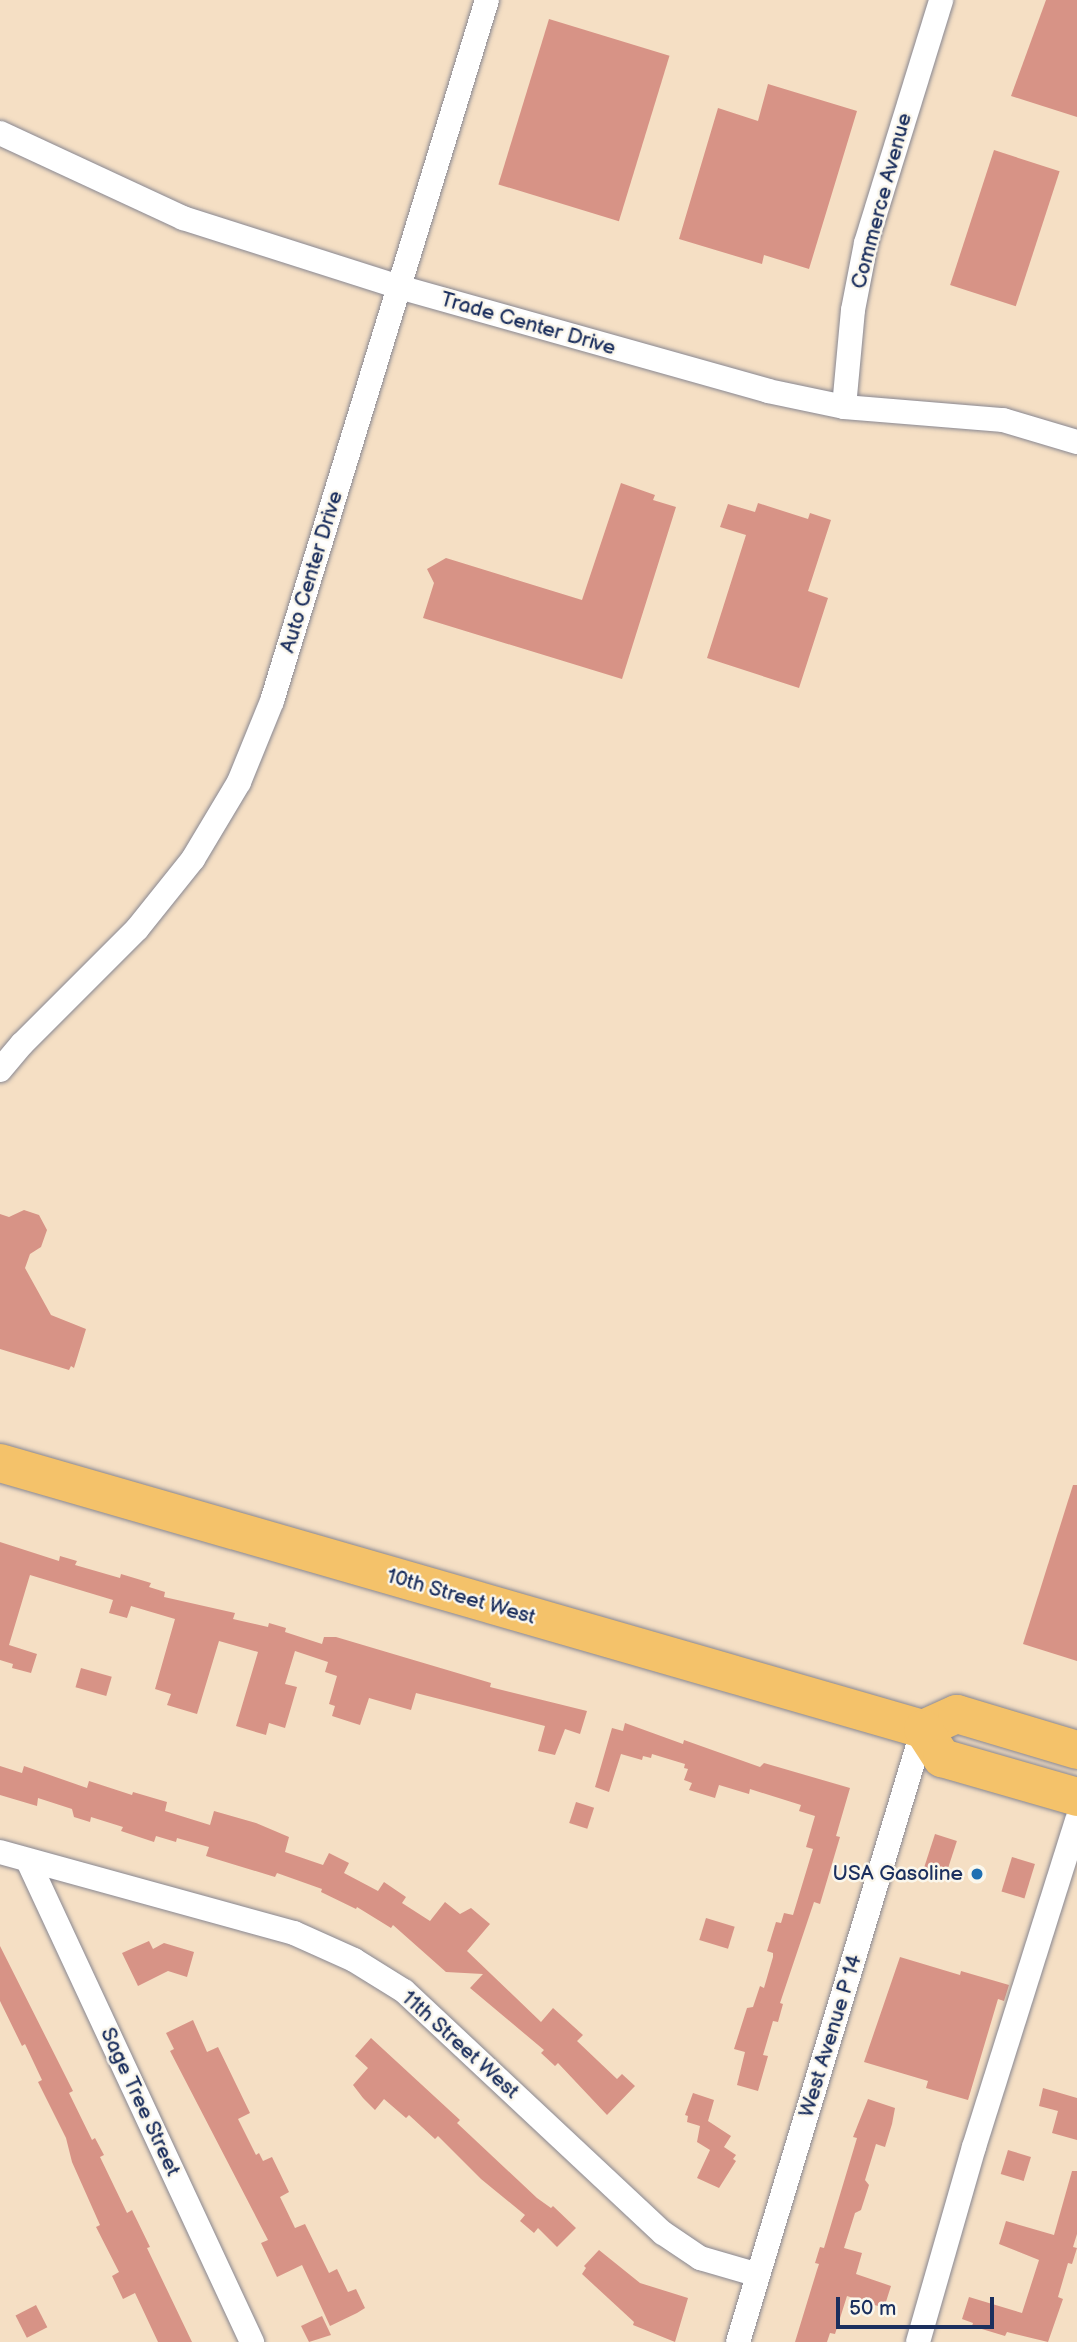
<!DOCTYPE html>
<style>
body{margin:0}
#map{position:relative;width:1077px;height:2342px;overflow:hidden;background:#f5dfc4;font-family:"Balsamiq Sans",sans-serif}
div>[style]{position:absolute}
.building>*{inset:0;background:#d79386;transform-origin:0 0}
.roads{filter:drop-shadow(0 0 2px #888791) drop-shadow(0 0 2px #888791)}
.street>*{height:24px;margin:-12px;padding:0 12px;transform-origin:12px;border-radius:12px;background:#fff}
.primary>*{height:38px;margin:-19px;padding:0 19px;transform-origin:19px;border-radius:19px;background:#f4c26a}
.dots>*{width:19px;height:19px;translate:-50% -50%;box-sizing:border-box;border:4px solid #fbf7ec;border-radius:50%}
span{translate:-50% -50%;white-space:nowrap;text-align:center;line-height:1.15;-webkit-text-stroke:5px #fbf7ec;paint-order:stroke}
.street-label{font-size:21px;color:#1b2f5e}
.poi-label{font-size:21px;color:#1b2f5e}
.right{translate:-100% -50%;text-align:right}
.scale{position:absolute;left:836px;top:2297px;width:158px;height:32px;box-sizing:border-box;border:4px solid #1b2f5e;border-top:0;padding-left:9px;font-size:21px;line-height:24px;white-space:nowrap;color:#1b2f5e;-webkit-text-stroke:5px #fbf7ec;paint-order:stroke}
</style>
<div id="map">
<div class="building">
<i style="clip-path:polygon(1046px 0,1077px 0,1077px 117px,1011px 96px)"></i>
<i style="left:549px;top:19px;width:126px;height:173px;rotate:17deg"></i>
<i style="clip-path:polygon(768px 84px,857px 111px,809px 269px,764px 255px,762px 264px,679px 239px,718px 108px,758px 121px)"></i>
<i style="left:994px;top:150px;width:69px;height:142px;rotate:18deg"></i>
<i style="clip-path:polygon(621px 483px,655px 495px,653px 500px,676px 507px,622px 679px,423px 618px,434px 583px,427px 569px,446px 558px,582px 600px)"></i>
<i style="clip-path:polygon(758px 503px,808px 519px,810px 513px,831px 520px,808px 591px,828px 598px,799px 688px,707px 658px,746px 535px,720px 527px,728px 504px,755px 512px)"></i>
<i style="clip-path:polygon(24px 1210px,39px 1215px,47px 1230px,41px 1247px,30px 1254px,25px 1268px,51px 1315px,86px 1329px,74px 1368px,71px 1366px,69px 1370px,0 1349px,0 1214px,9px 1217px)"></i>
<i style="clip-path:polygon(1073px 1485px,1077px 1485px,1077px 1661px,1023px 1644px)"></i>
<i style="clip-path:polygon(0 1542px,59px 1561px,60px 1556px,77px 1561px,75px 1565px,120px 1578px,121px 1574px,151px 1583px,149px 1587px,165px 1592px,164px 1597px,235px 1613px,233px 1619px,268px 1627px,269px 1623px,286px 1628px,285px 1632px,322px 1644px,324px 1637px,336px 1637px,491px 1683px,490px 1687px,587px 1711px,580px 1734px,565px 1729px,555px 1755px,538px 1751px,545px 1726px,416px 1693px,411px 1710px,369px 1698px,360px 1725px,332px 1716px,335px 1706px,329px 1704px,337px 1676px,325px 1672px,328px 1662px,295px 1651px,285px 1684px,297px 1687px,285px 1728px,269px 1723px,266px 1735px,236px 1726px,258px 1652px,219px 1641px,197px 1714px,167px 1705px,171px 1694px,155px 1689px,175px 1619px,131px 1606px,127px 1618px,109px 1613px,113px 1600px,30px 1575px,9px 1645px,37px 1654px,31px 1673px,12px 1668px,13px 1664px,0 1660px)"></i>
<i style="left:81px;top:1668px;width:32px;height:20px;rotate:16deg"></i>
<i style="clip-path:polygon(625px 1723px,683px 1744px,684px 1740px,760px 1767px,764px 1763px,850px 1788px,836px 1836px,840px 1837px,820px 1904px,814px 1902px,780px 2003px,783px 2004px,778px 2022px,773px 2021px,763px 2055px,768px 2056px,758px 2091px,737px 2085px,745px 2052px,734px 2049px,747px 2008px,753px 2007px,760px 1986px,764px 1988px,773px 1957px,773px 1953px,767px 1951px,776px 1922px,781px 1923px,784px 1913px,793px 1915px,813px 1849px,806px 1847px,815px 1816px,799px 1811px,801px 1805px,750px 1789px,749px 1794px,719px 1785px,715px 1798px,689px 1790px,692px 1783px,684px 1780px,688px 1769px,684px 1768px,685px 1764px,652px 1754px,651px 1758px,643px 1756px,642px 1760px,621px 1754px,609px 1792px,595px 1787px,612px 1728px,623px 1731px)"></i>
<i style="clip-path:polygon(0 1766px,22px 1773px,24px 1766px,87px 1788px,89px 1781px,132px 1795px,133px 1792px,167px 1802px,165px 1811px,210px 1825px,214px 1811px,256px 1823px,289px 1837px,285px 1852px,323px 1865px,329px 1853px,349px 1863px,344px 1873px,378px 1891px,384px 1882px,406px 1897px,402px 1903px,430px 1921px,445px 1902px,460px 1914px,471px 1908px,490px 1924px,467px 1951px,541px 2022px,553px 2008px,583px 2035px,577px 2041px,617px 2079px,622px 2074px,635px 2086px,607px 2115px,558px 2063px,555px 2066px,541px 2053px,544px 2050px,470px 1988px,483px 1974px,446px 1972px,393px 1925px,391px 1928px,357px 1907px,356px 1909px,321px 1892px,322px 1889px,277px 1873px,275px 1877px,206px 1856px,209px 1847px,177px 1838px,176px 1842px,156px 1836px,154px 1842px,121px 1831px,123px 1827px,91px 1817px,90px 1822px,74px 1817px,72px 1809px,38px 1798px,37px 1806px,0 1795px)"></i>
<i style="left:576px;top:1802px;width:19px;height:22px;rotate:18deg"></i>
<i style="left:935px;top:1834px;width:23px;height:36px;rotate:18deg"></i>
<i style="left:1012px;top:1857px;width:24px;height:36px;rotate:17deg"></i>
<i style="left:706px;top:1918px;width:30px;height:23px;rotate:17deg"></i>
<i style="clip-path:polygon(149px 1941px,153px 1949px,164px 1943px,194px 1952px,187px 1977px,168px 1971px,138px 1986px,122px 1953px)"></i>
<i style="clip-path:polygon(0 1946px,73px 2091px,69px 2093px,92px 2140px,95px 2138px,104px 2155px,100px 2157px,127px 2213px,132px 2210px,150px 2247px,147px 2248px,192px 2342px,158px 2342px,135px 2293px,123px 2299px,112px 2276px,119px 2272px,96px 2227px,100px 2225px,72px 2162px,66px 2138px,38px 2082px,42px 2080px,25px 2044px,22px 2046px,0 2001px)"></i>
<i style="clip-path:polygon(900px 1957px,960px 1975px,961px 1971px,1009px 1985px,1004px 2001px,998px 1999px,968px 2100px,926px 2088px,928px 2081px,864px 2062px)"></i>
<i style="clip-path:polygon(193px 2020px,207px 2052px,218px 2047px,250px 2113px,238px 2119px,256px 2155px,259px 2153px,263px 2161px,272px 2157px,289px 2192px,280px 2197px,295px 2228px,305px 2224px,329px 2273px,337px 2269px,348px 2292px,356px 2289px,365px 2308px,357px 2313px,330px 2326px,302px 2265px,277px 2277px,261px 2243px,268px 2240px,170px 2051px,174px 2049px,166px 2033px)"></i>
<i style="clip-path:polygon(371px 2038px,460px 2120px,457px 2123px,537px 2198px,551px 2208px,553px 2206px,576px 2228px,557px 2247px,538px 2228px,534px 2233px,520px 2221px,525px 2215px,481px 2179px,438px 2136px,435px 2139px,409px 2115px,406px 2118px,384px 2099px,375px 2110px,363px 2098px,353px 2085px,368px 2068px,355px 2056px)"></i>
<i style="clip-path:polygon(1043px 2088px,1077px 2098px,1077px 2140px,1052px 2133px,1058px 2111px,1039px 2106px)"></i>
<i style="clip-path:polygon(693px 2093px,714px 2100px,708px 2121px,731px 2136px,724px 2147px,736px 2155px,733px 2159px,736px 2161px,719px 2188px,697px 2178px,710px 2150px,697px 2142px,700px 2126px,687px 2122px,688px 2116px,685px 2115px)"></i>
<i style="clip-path:polygon(868px 2099px,895px 2108px,892px 2124px,885px 2147px,876px 2144px,865px 2180px,869px 2185px,861px 2210px,855px 2213px,844px 2248px,862px 2253px,856px 2274px,891px 2286px,884px 2308px,847px 2296px,835px 2334px,830px 2333px,827px 2342px,795px 2342px,817px 2270px,819px 2264px,815px 2263px,820px 2247px,824px 2248px,857px 2138px,853px 2137px)"></i>
<i style="left:1008px;top:2150px;width:24px;height:25px;rotate:17deg"></i>
<i style="clip-path:polygon(1072px 2171px,1077px 2171px,1077px 2234px,1073px 2247px,1077px 2248px,1072px 2264px,1068px 2263px,1058px 2297px,1063px 2299px,1048px 2342px,1007px 2332px,1005px 2336px,972px 2326px,973px 2323px,962px 2319px,969px 2297px,1022px 2313px,1039px 2260px,999px 2244px,1006px 2221px,1054px 2235px)"></i>
<i style="clip-path:polygon(599px 2250px,640px 2283px,688px 2298px,675px 2342px,633px 2325px,634px 2322px,582px 2274px,586px 2268px,584px 2266px)"></i>
<i style="left:36px;top:2305px;width:25px;height:23px;rotate:63deg"></i>
<i style="clip-path:polygon(322px 2316px,331px 2335px,309px 2342px,301px 2326px)"></i>
</div>
<div class="roads">
<div class="street">
<i style="left:0;top:133px;width:202px;rotate:24.9deg"></i>
<i style="left:183px;top:218px;width:227px;rotate:17.7deg"></i>
<i style="left:399px;top:287px;width:383px;rotate:15.7deg"></i>
<i style="left:768px;top:391px;width:78px;rotate:11.9deg"></i>
<i style="left:844px;top:407px;width:160px;rotate:4.7deg"></i>
<i style="left:1003px;top:420px;width:77px;rotate:16.6deg"></i>
<i style="left:844px;top:407px;width:97px;rotate:-84.7deg"></i>
<i style="left:853px;top:310px;width:68px;rotate:-79deg"></i>
<i style="left:866px;top:243px;width:254px;rotate:-72.8deg"></i>
<i style="left:0;top:1070px;width:34px;rotate:-50deg"></i>
<i style="left:22px;top:1044px;width:163px;rotate:-45deg"></i>
<i style="left:137px;top:929px;width:90px;rotate:-51.3deg"></i>
<i style="left:193px;top:859px;width:90px;rotate:-59.1deg"></i>
<i style="left:239px;top:782px;width:87px;rotate:-67.8deg"></i>
<i style="left:272px;top:701px;width:733px;rotate:-72.95deg"></i>
<i style="left:0;top:1852px;width:305px;rotate:15.4deg"></i>
<i style="left:294px;top:1933px;width:66px;rotate:24.2deg"></i>
<i style="left:354px;top:1960px;width:59px;rotate:31.8deg"></i>
<i style="left:404px;top:1991px;width:354px;rotate:43.1deg"></i>
<i style="left:663px;top:2233px;width:45px;rotate:34deg"></i>
<i style="left:700px;top:2258px;width:60px;rotate:16.3deg"></i>
<i style="left:28px;top:1861px;width:531px;rotate:65.03deg"></i>
<i style="left:738px;top:2342px;width:640px;rotate:-73.21deg"></i>
<i style="left:918px;top:2342px;width:203px;rotate:-74deg"></i>
<i style="left:974px;top:2147px;width:343px;rotate:-72.5deg"></i>
</div>
<div class="primary">
<i style="left:0;top:1463px;width:961px;rotate:16.08deg"></i>
<i style="left:923px;top:1729px;width:37px;rotate:-24deg"></i>
<i style="left:957px;top:1714px;width:125px;rotate:16.7deg"></i>
<i style="left:923px;top:1729px;width:35px;rotate:57deg"></i>
<i style="left:942px;top:1758px;width:141px;rotate:16.1deg"></i>
</div>
</div>
<div class="dots">
<i style="left:977px;top:1874px;background:#1f6fb2"></i>
</div>
<div class="street-label">
<span style="left:882px;top:201px;rotate:-75deg">Commerce Avenue</span>
<span style="left:528px;top:324px;rotate:16deg">Trade Center Drive</span>
<span style="left:312px;top:572px;rotate:-73deg">Auto Center Drive</span>
<span style="left:461px;top:1597px;rotate:16deg">10th Street West</span>
<span style="left:831px;top:2036px;rotate:-73deg">West Avenue P 14</span>
<span style="left:460px;top:2045px;rotate:42deg">11th Street West</span>
<span style="left:140px;top:2102px;rotate:65deg">Sage Tree Street</span>
</div>
<div class="poi-label">
<span class="right" style="left:963px;top:1874px">USA Gasoline</span>
</div>
<div class="scale">50 m</div>
</div>
